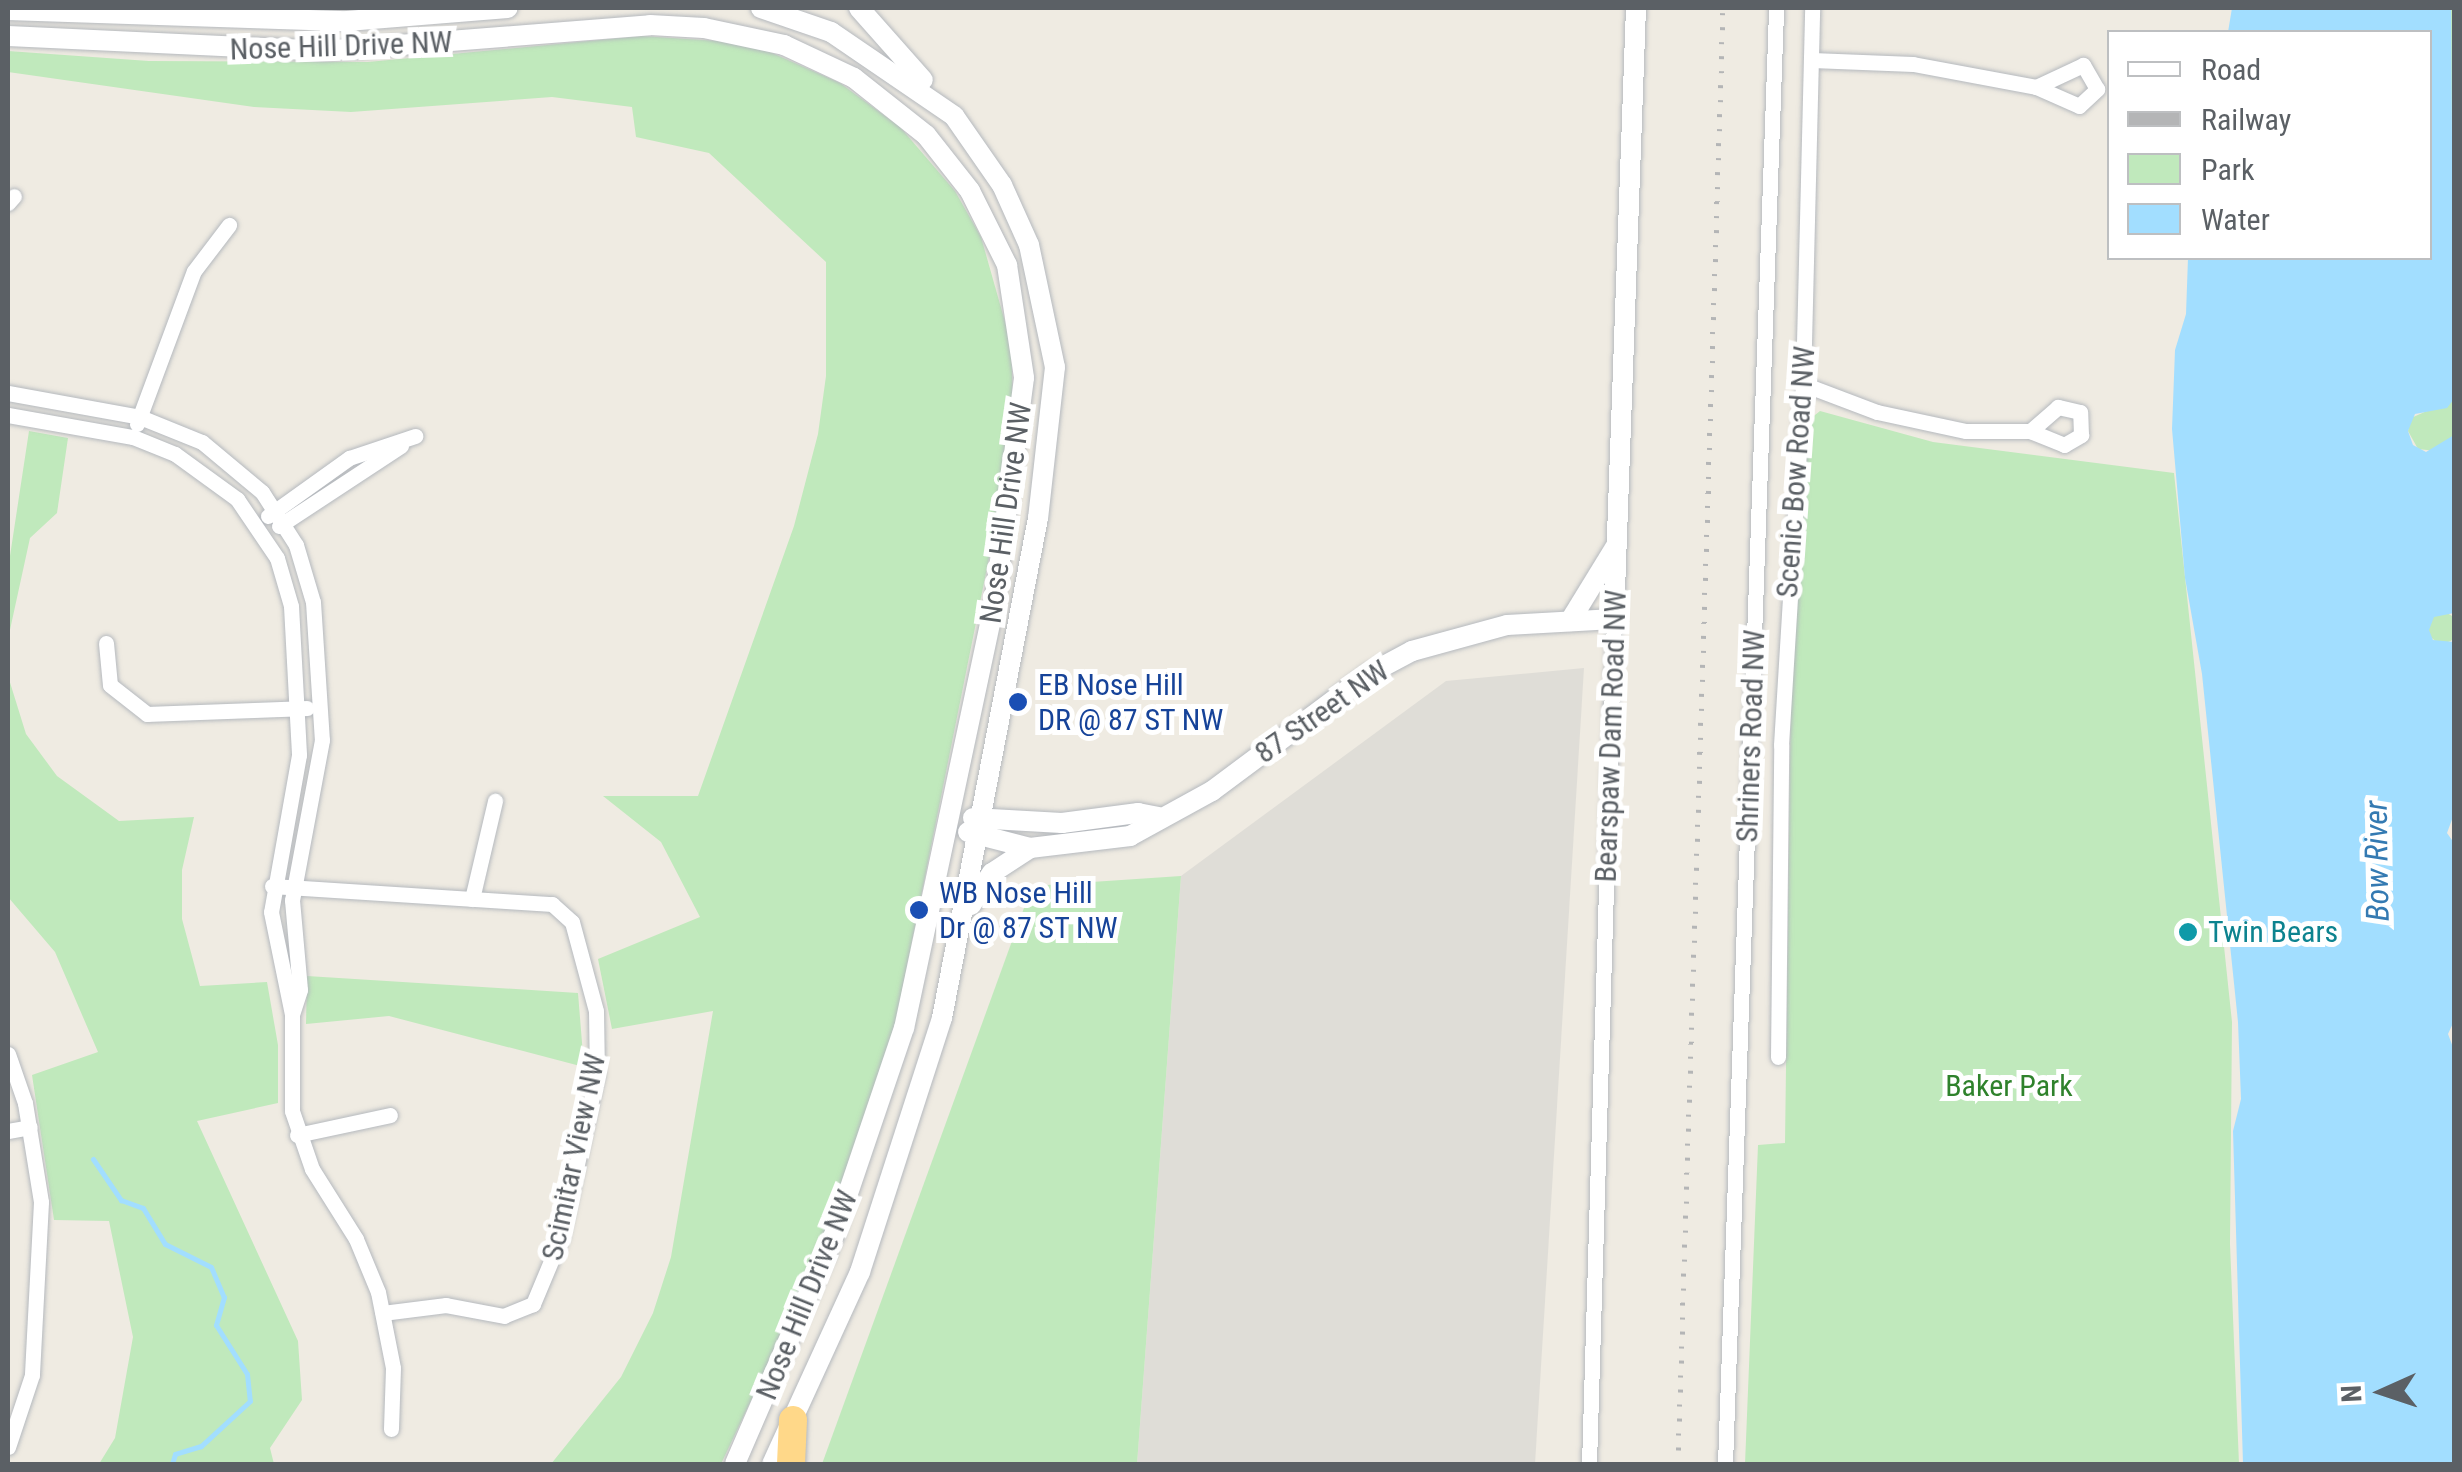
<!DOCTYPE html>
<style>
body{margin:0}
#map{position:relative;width:2462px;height:1472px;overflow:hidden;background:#efebe2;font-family:"Roboto Condensed",sans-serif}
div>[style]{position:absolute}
.industrial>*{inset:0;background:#dfddd7}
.green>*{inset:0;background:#c0e9bc}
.round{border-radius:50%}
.water>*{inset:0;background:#a2deff}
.stream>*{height:5px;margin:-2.5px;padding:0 2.5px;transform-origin:2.5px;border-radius:2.5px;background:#a2deff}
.roads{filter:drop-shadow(0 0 2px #b5b9be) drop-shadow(0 0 2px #b5b9be)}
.street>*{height:15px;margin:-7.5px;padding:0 7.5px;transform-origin:7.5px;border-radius:7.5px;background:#fff}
.secondary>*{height:20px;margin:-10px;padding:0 10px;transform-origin:10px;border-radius:10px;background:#fff}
.highway>*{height:28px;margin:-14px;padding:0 14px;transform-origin:14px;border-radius:14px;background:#ffd889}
.rail>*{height:5px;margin-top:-2.5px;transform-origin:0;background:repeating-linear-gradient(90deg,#b4b5b6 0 2.5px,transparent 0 14.5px)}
.dots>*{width:28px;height:28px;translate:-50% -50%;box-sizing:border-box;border:5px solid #fff;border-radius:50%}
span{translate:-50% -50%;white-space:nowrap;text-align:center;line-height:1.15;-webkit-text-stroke:10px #fff;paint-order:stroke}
.street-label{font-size:30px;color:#5b6065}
.transit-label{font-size:30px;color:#164399}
.left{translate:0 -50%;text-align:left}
.culture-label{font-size:30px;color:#0d838f}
.park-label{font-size:30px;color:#2f822c}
.water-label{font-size:32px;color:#347ab2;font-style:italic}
.frame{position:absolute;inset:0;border:10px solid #5b6065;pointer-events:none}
.legend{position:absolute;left:2107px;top:30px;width:325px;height:230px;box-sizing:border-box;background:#fff;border:2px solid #bdbfc1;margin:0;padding:12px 18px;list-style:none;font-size:30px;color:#5b6065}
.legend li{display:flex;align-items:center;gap:20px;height:50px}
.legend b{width:50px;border:2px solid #bdbfc1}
.north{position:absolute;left:2332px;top:1342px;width:100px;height:100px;-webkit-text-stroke:8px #fff;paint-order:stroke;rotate:267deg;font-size:28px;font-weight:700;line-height:40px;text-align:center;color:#5b6065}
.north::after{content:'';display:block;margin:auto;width:35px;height:45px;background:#5b6065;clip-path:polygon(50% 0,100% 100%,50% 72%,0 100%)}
</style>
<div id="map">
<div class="industrial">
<i style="clip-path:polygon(1584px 668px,1535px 1464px,1137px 1464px,1181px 876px,1446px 681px)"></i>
</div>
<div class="green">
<i style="clip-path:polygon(2451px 8px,2454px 8px,2454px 278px,2450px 25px)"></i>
<i style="clip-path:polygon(641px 36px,735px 42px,770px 52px,840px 83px,900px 127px,955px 191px,981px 237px,1011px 343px,1013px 404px,997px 518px,896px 1021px,836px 1204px,791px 1316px,721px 1464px,551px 1464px,621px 1377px,653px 1313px,671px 1257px,713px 1011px,612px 1029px,598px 959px,700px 917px,661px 842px,603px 796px,698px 796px,794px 526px,818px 434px,826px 376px,826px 262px,709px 153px,636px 137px,632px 107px,552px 97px,351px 112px,254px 107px,8px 72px,8px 51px,149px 61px,368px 62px)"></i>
<i style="clip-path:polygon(2454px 399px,2454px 435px,2436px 451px,2418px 449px,2408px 431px,2411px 418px)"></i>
<i style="clip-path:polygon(1820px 411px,1933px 442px,2174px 473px,2232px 1022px,2230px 1244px,2239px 1464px,1745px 1464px,1758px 1145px,1785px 1143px,1792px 611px,1805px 423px)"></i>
<i style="clip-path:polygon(29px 431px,68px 438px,57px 513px,30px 538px,8px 639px,8px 569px)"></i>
<i class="round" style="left:2428px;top:613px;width:30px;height:30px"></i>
<i style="clip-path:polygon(8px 676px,26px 734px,57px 776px,119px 821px,194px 817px,182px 870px,182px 919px,200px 986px,267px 982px,278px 1045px,278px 1103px,197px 1121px,298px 1341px,302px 1400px,270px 1448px,274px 1464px,99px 1464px,115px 1438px,133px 1337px,109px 1221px,54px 1220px,32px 1075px,98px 1052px,55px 952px,8px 897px)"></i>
<i style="clip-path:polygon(1181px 876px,1137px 1464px,822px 1464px,1032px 886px)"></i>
<i style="clip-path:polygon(307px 976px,578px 993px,584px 1067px,389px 1016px,306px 1024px)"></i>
</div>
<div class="water">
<i style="clip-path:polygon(2232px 8px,2451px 8px,2454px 399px,2447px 408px,2415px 414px,2408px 431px,2413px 445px,2426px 452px,2454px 435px,2454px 613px,2434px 617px,2429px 630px,2433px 640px,2454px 642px,2454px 814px,2447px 833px,2454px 843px,2454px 1021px,2448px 1034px,2454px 1050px,2454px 1464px,2243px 1464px,2233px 1131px,2241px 1099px,2238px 1022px,2202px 674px,2185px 578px,2172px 429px,2175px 350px,2186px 314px,2188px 258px,2430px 258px,2430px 32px,2228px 32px)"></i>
</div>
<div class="stream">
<i style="left:93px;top:1159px;width:50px;rotate:55.7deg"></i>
<i style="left:121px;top:1200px;width:23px;rotate:20deg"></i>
<i style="left:143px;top:1208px;width:42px;rotate:58.6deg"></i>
<i style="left:165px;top:1244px;width:51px;rotate:26.6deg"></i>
<i style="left:211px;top:1267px;width:33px;rotate:67deg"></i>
<i style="left:224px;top:1297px;width:29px;rotate:106deg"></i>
<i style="left:216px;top:1325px;width:58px;rotate:57.7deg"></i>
<i style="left:247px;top:1374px;width:27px;rotate:84deg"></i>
<i style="left:250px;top:1401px;width:67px;rotate:137.4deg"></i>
<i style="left:201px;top:1446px;width:27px;rotate:163deg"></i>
<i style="left:175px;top:1454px;width:10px;rotate:107deg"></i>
</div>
<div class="roads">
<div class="street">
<i style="left:1812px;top:60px;width:101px;rotate:2.3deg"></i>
<i style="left:1913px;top:64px;width:125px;rotate:10.6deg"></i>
<i style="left:2036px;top:87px;width:47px;rotate:23.8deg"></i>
<i style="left:2079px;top:106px;width:25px;rotate:-43deg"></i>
<i style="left:2097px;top:89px;width:28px;rotate:-120deg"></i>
<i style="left:2083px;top:65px;width:52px;rotate:154.9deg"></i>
<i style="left:8px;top:203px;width:9px;rotate:-49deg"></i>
<i style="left:1803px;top:384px;width:79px;rotate:20.7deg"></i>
<i style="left:1877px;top:412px;width:91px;rotate:12.1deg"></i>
<i style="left:1966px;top:431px;width:64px"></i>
<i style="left:2030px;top:431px;width:37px;rotate:22deg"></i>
<i style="left:2064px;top:445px;width:20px;rotate:-30deg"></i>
<i style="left:2081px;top:435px;width:23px;rotate:-92deg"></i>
<i style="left:2080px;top:412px;width:23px;rotate:-167deg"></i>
<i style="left:2058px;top:407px;width:37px;rotate:139deg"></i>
<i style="left:8px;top:393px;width:134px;rotate:10.3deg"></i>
<i style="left:140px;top:417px;width:67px;rotate:22deg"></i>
<i style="left:202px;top:442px;width:78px;rotate:39.8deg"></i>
<i style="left:262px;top:492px;width:63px;rotate:57.3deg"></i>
<i style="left:296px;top:545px;width:59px;rotate:73.4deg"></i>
<i style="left:313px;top:602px;width:138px;rotate:86.3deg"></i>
<i style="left:322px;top:740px;width:163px;rotate:100.6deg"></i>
<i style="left:292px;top:900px;width:90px;rotate:84.9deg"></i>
<i style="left:300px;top:990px;width:25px;rotate:108deg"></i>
<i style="left:292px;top:1014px;width:97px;rotate:90deg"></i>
<i style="left:292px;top:1111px;width:61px;rotate:71deg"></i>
<i style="left:312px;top:1169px;width:83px;rotate:57.8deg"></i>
<i style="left:356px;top:1239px;width:57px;rotate:67.5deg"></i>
<i style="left:378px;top:1292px;width:77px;rotate:78.8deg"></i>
<i style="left:393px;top:1368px;width:61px;rotate:91.9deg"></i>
<i style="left:8px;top:415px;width:127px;rotate:10deg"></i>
<i style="left:133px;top:437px;width:45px;rotate:22deg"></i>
<i style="left:175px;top:454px;width:77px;rotate:36deg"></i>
<i style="left:237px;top:499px;width:71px;rotate:55.9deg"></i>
<i style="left:277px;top:558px;width:50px;rotate:73.7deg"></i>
<i style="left:291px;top:606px;width:149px;rotate:86.9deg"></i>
<i style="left:299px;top:755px;width:159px;rotate:100.1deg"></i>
<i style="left:271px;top:912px;width:104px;rotate:78.4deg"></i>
<i style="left:137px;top:424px;width:163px;rotate:-69.6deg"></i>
<i style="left:194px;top:271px;width:58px;rotate:-52.7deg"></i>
<i style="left:268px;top:516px;width:100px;rotate:-35.6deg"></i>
<i style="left:349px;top:458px;width:70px;rotate:-18.4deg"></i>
<i style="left:279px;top:526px;width:146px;rotate:-33.3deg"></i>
<i style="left:106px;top:643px;width:42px;rotate:84.6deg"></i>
<i style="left:110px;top:685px;width:47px;rotate:38.1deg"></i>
<i style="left:147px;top:714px;width:160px;rotate:-2.1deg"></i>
<i style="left:272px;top:886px;width:281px;rotate:3.7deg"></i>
<i style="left:552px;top:904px;width:27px;rotate:42deg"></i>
<i style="left:572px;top:922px;width:92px;rotate:74.9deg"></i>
<i style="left:596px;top:1011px;width:63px;rotate:89.1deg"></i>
<i style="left:597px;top:1074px;width:167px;rotate:102.5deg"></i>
<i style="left:561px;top:1237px;width:73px;rotate:112.7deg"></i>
<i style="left:533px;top:1304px;width:31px;rotate:158deg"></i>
<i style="left:504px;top:1316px;width:59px;rotate:-169.3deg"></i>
<i style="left:446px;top:1305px;width:64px;rotate:172.8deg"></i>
<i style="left:472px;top:899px;width:101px;rotate:-76.8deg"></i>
<i style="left:8px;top:1054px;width:52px;rotate:70.9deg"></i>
<i style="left:25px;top:1103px;width:100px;rotate:80.8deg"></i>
<i style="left:41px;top:1202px;width:173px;rotate:93deg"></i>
<i style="left:32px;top:1375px;width:76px;rotate:108.4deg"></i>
<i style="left:1778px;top:1057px;width:312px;rotate:-89.4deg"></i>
<i style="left:1781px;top:745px;width:362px;rotate:-86.5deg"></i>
<i style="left:1803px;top:384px;width:376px;rotate:-88.6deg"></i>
<i style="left:8px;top:1131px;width:22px;rotate:-10deg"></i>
<i style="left:297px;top:1135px;width:95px;rotate:-12.1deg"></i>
<i style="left:1589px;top:1464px;width:845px;rotate:-88.31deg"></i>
<i style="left:1725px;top:1464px;width:1457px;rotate:-87.99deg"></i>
</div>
<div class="secondary">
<i style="left:761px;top:8px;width:74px;rotate:18.9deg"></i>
<i style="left:831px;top:32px;width:149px;rotate:34.3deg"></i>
<i style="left:954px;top:116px;width:84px;rotate:55.2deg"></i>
<i style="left:1002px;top:185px;width:66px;rotate:65.8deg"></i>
<i style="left:1029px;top:245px;width:125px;rotate:78deg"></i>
<i style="left:1055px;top:367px;width:152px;rotate:96.4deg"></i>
<i style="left:1038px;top:518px;width:509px;rotate:100.87deg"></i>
<i style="left:942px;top:1018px;width:267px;rotate:107.9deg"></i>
<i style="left:860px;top:1272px;width:211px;rotate:114.6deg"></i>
<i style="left:859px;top:8px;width:96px;rotate:48.4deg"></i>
<i style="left:8px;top:10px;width:339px;rotate:1.9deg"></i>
<i style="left:347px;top:21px;width:161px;rotate:-4.6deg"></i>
<i style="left:8px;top:36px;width:315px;rotate:2.7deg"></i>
<i style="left:323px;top:51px;width:328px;rotate:-4.5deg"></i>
<i style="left:650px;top:25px;width:54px;rotate:3.2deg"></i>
<i style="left:704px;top:28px;width:82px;rotate:12deg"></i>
<i style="left:784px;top:45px;width:77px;rotate:25.2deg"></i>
<i style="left:854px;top:78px;width:92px;rotate:38.4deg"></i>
<i style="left:926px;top:135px;width:71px;rotate:51.8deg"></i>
<i style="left:970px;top:191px;width:83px;rotate:63.4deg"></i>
<i style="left:1007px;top:265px;width:114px;rotate:81.4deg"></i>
<i style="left:1024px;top:378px;width:229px;rotate:97.5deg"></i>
<i style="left:994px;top:605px;width:432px;rotate:102deg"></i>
<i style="left:904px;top:1028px;width:219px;rotate:108.7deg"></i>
<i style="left:834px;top:1235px;width:249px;rotate:113.4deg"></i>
<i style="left:1570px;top:621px;width:88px;rotate:-58.5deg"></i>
<i style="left:973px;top:818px;width:89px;rotate:3.2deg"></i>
<i style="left:1062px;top:823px;width:77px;rotate:-7.5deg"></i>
<i style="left:1138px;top:813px;width:21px;rotate:11deg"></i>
<i style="left:968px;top:832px;width:64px;rotate:14.5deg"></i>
<i style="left:1030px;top:848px;width:101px;rotate:-6.8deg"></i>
<i style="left:1130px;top:836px;width:94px;rotate:-28.8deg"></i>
<i style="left:1212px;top:791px;width:196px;rotate:-36.7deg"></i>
<i style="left:1369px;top:674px;width:49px;rotate:-28.1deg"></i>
<i style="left:1412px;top:651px;width:98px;rotate:-15.3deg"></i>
<i style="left:1507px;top:625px;width:107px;rotate:-3.2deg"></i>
<i style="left:1614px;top:619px;width:611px;rotate:-87.94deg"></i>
<i style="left:971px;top:905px;width:38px;rotate:-57deg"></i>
<i style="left:992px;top:873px;width:45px;rotate:-33.3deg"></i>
</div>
<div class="highway">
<i style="left:791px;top:1464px;width:44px;rotate:-87.4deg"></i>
</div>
</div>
<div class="rail">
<i style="left:1678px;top:1464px;width:1457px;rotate:-88.23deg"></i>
</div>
<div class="dots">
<i style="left:1018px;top:702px;background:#1a4fb4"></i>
<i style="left:919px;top:910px;background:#1a4fb4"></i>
<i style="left:2188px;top:932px;background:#0f9aa8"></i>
</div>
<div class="street-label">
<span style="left:341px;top:46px;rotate:-2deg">Nose Hill Drive NW</span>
<span style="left:1796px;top:472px;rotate:-86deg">Scenic Bow Road NW</span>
<span style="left:1006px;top:513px;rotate:-82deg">Nose Hill Drive NW</span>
<span style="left:1322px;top:712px;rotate:-35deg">87 Street NW</span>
<span style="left:1611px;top:736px;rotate:-88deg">Bearspaw Dam Road NW</span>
<span style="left:1751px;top:736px;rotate:-88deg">Shriners Road NW</span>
<span style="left:574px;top:1157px;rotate:-78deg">Scimitar View NW</span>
<span style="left:807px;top:1295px;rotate:-68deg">Nose Hill Drive NW</span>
</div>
<div class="transit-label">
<span class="left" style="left:1038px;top:702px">EB Nose Hill<br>DR @ 87 ST NW</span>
<span class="left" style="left:939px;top:910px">WB Nose Hill<br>Dr @ 87 ST NW</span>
</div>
<div class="culture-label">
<span class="left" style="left:2208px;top:932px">Twin Bears</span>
</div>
<div class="park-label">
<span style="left:2009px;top:1086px">Baker Park</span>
</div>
<div class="water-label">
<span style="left:2377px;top:861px;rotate:-91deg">Bow River</span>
</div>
<div class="frame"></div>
<ul class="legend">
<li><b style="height:12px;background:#fff"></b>Road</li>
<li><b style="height:12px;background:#b4b5b6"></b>Railway</li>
<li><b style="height:28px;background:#c0e9bc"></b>Park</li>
<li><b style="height:28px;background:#a2deff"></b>Water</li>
</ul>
<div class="north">N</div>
</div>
